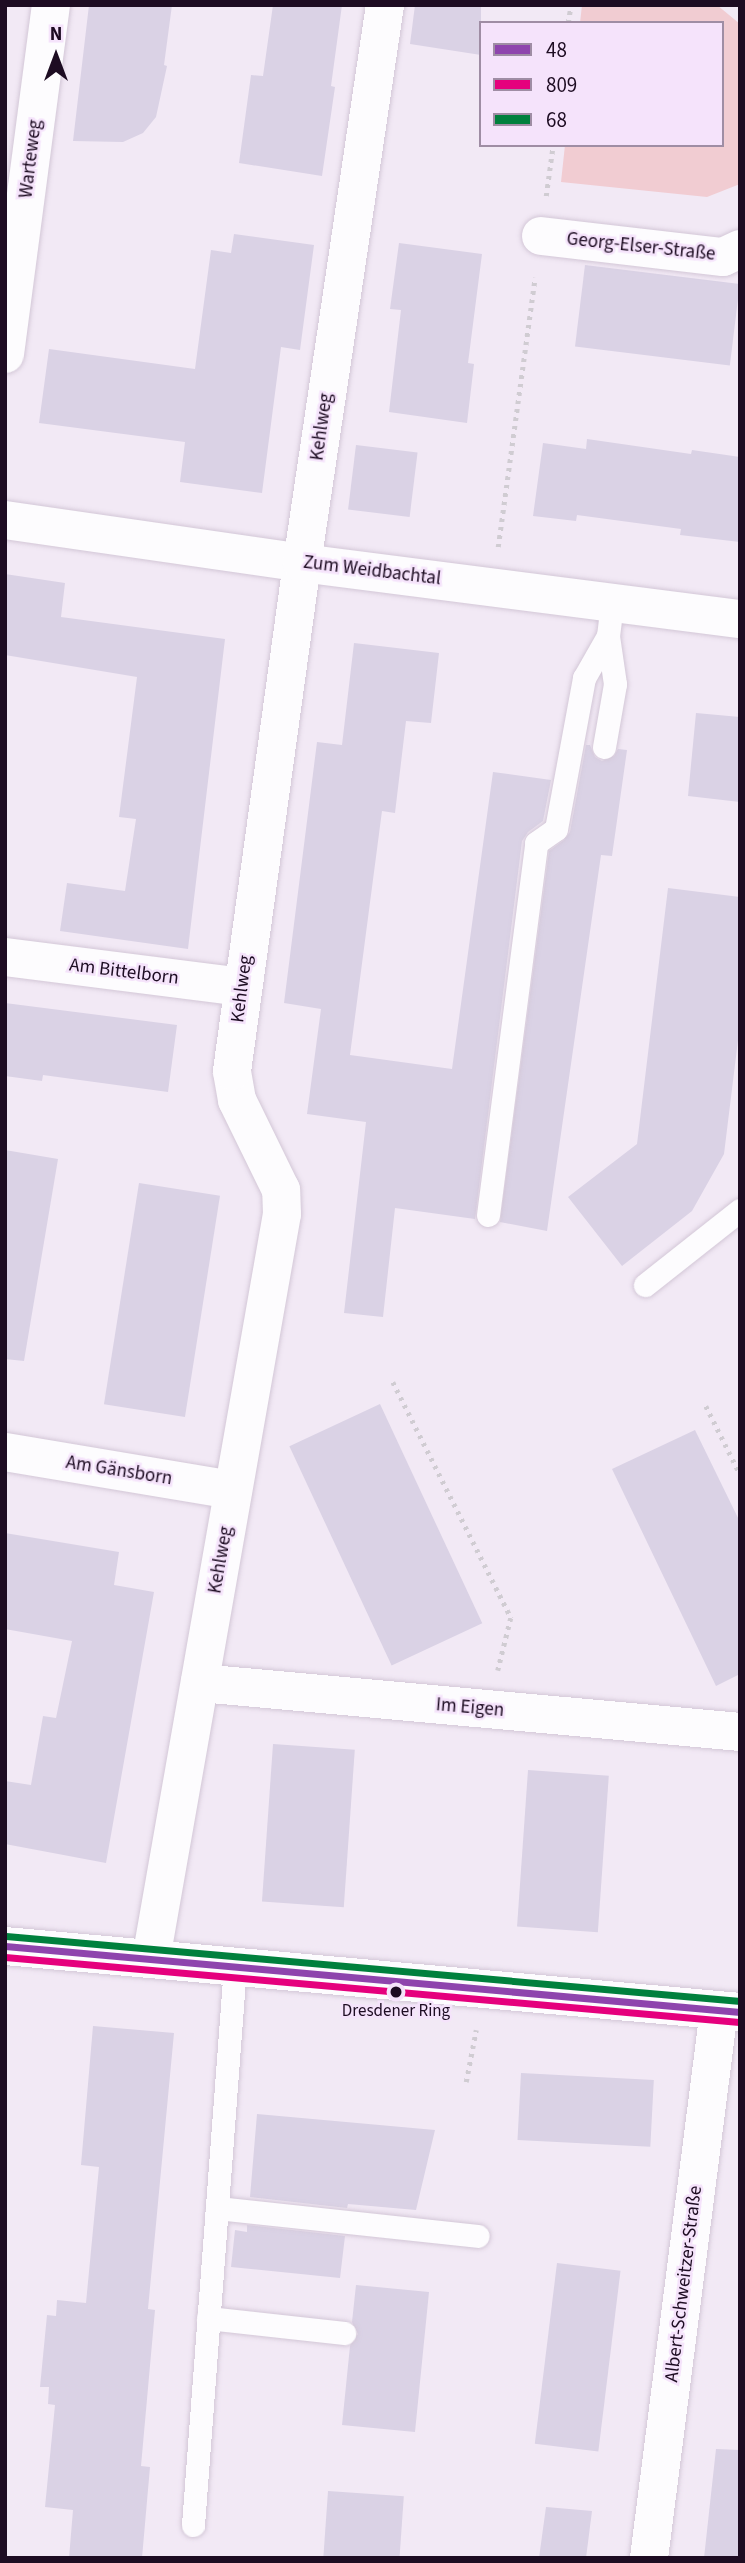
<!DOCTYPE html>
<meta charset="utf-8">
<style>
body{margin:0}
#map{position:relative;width:745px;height:2563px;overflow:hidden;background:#f2e9f5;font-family:"Source Sans 3",sans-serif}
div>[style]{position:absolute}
.green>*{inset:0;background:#f1ccd2}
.building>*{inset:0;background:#dad2e5;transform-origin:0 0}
.path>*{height:4.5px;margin-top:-2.25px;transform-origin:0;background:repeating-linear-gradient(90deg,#d0ccd2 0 3.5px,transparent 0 8.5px)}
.roads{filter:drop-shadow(0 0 2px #d3c7d7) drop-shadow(0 0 2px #d3c7d7)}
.service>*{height:23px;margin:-11.5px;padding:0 11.5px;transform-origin:11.5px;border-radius:11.5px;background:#fdfcfe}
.minor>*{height:38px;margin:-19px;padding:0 19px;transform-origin:19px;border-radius:19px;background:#fdfcfe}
.secondary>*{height:38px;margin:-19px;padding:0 19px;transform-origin:19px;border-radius:19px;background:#fdfcfe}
.bus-1>*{height:7px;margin:-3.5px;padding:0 3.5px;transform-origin:3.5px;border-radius:3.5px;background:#8e44ad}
.bus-2>*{height:7px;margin:-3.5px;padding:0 3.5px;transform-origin:3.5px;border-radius:3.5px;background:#e5007d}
.bus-3>*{height:7px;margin:-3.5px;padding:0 3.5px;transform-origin:3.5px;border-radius:3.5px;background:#00803d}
.dots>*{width:19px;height:19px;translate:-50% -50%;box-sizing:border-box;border:4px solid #f5e3fb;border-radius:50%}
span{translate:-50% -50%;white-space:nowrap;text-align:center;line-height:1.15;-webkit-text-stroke:5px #f5e3fb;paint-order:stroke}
.bus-label{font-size:17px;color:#1d0c22}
.street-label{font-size:19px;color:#1d0c22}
.frame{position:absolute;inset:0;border:7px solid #1d0c22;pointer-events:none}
.legend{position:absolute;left:479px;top:21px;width:245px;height:126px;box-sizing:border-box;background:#f5e3fb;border:2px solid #9f8da4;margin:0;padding:9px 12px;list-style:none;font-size:21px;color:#1d0c22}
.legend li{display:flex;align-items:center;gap:14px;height:35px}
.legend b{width:35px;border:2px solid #9f8da4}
.north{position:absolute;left:21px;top:21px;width:70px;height:70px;-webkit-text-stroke:5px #f5e3fb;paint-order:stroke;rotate:0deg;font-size:19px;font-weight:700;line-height:28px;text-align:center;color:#1d0c22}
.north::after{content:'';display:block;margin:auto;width:24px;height:32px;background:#1d0c22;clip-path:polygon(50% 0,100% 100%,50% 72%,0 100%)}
</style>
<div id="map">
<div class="green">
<i style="clip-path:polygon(582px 5px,717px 5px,740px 24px,740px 184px,707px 197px,561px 182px,565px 145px,722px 145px,722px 23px,580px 23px)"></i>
</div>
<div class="building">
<i style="clip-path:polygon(89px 5px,172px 5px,164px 65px,167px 66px,156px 117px,143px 133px,123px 142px,73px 141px)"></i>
<i style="clip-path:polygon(273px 5px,342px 5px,331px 86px,335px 87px,322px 176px,239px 163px,251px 75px,263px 76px)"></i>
<i style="clip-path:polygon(415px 5px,481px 5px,481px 55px,410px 44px)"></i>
<i style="clip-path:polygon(234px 234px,314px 245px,300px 350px,281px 347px,262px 493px,180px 482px,185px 442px,39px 423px,49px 349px,195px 369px,211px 250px,231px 253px)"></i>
<i style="clip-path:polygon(399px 243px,482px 254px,468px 363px,474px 364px,467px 423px,389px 412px,401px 310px,390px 309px)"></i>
<i style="left:585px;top:265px;width:156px;height:82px;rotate:7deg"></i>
<i style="clip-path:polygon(587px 439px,691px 454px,692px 450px,740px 457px,740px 542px,680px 535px,681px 529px,577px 515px,576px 521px,533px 516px,543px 443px,586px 449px)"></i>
<i style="left:356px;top:445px;width:62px;height:65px;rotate:7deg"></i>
<i style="clip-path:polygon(5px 574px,65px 583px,61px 617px,225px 639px,188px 949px,60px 931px,67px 883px,125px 891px,136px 819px,119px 817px,137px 677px,5px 655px)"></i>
<i style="clip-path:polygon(354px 643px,439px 653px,431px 723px,406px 721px,395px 813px,382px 811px,350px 1055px,452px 1069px,493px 772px,551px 780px,543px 821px,528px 832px,522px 841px,475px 1219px,395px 1208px,383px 1317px,344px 1313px,366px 1122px,307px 1114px,321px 1009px,284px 1003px,317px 742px,342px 745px)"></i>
<i style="clip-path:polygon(696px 713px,740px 717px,740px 802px,688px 796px)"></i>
<i style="clip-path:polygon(586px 745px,590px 745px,595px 757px,602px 761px,614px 756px,618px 749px,627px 750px,612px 856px,601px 855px,547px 1231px,500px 1222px,549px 851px,564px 840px,570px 832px)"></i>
<i style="clip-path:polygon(668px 888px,740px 897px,740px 1024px,724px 1154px,692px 1211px,622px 1266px,568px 1197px,637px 1144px)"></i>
<i style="clip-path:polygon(5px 1003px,177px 1025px,168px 1092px,43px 1075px,42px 1081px,5px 1076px)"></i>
<i style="clip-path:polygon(5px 1150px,58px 1159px,24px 1361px,5px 1359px)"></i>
<i style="left:139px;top:1183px;width:82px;height:224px;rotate:9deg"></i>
<i style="left:380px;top:1404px;width:242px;height:100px;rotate:65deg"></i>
<i style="clip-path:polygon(695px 1430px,740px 1522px,740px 1674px,716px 1686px,612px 1469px)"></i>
<i style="clip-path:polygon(5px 1533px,119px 1552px,114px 1585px,154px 1592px,106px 1863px,5px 1844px,5px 1781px,31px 1785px,43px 1716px,56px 1718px,72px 1641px,5px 1629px)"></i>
<i style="left:273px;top:1744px;width:82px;height:158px;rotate:4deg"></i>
<i style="left:528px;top:1770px;width:81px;height:157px;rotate:4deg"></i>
<i style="clip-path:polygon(93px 2026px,174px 2033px,148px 2309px,155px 2310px,141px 2466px,150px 2467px,142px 2558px,69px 2558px,73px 2510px,45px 2507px,55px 2405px,48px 2404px,49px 2387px,40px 2387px,47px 2315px,56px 2316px,57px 2300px,86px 2303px,99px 2167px,81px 2165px)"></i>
<i style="left:521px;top:2073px;width:133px;height:67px;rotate:3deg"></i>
<i style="clip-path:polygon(257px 2114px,435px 2130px,416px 2210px,348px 2204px,347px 2208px,250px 2197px)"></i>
<i style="clip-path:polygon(247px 2225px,345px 2236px,340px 2278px,231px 2267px,235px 2230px,247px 2232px)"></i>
<i style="left:557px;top:2263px;width:64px;height:182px;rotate:7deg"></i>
<i style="clip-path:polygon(356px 2285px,429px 2292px,415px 2432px,342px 2425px,350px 2346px,358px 2334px,352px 2322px)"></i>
<i style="clip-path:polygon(716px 2449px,740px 2450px,740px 2558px,704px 2558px)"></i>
<i style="left:328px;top:2491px;width:76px;height:67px;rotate:4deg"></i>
<i style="clip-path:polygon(546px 2507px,592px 2511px,586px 2558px,539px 2558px)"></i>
</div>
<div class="path">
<i style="left:568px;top:23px;width:18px;rotate:-81deg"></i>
<i style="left:546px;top:196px;width:51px;rotate:-82.2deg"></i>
<i style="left:498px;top:547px;width:272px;rotate:-82.2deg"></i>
<i style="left:393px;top:1382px;width:264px;rotate:63.4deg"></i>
<i style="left:511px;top:1618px;width:54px;rotate:104deg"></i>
<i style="left:706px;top:1406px;width:76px;rotate:63.4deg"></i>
<i style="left:466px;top:2082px;width:53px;rotate:-79.1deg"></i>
</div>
<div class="roads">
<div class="service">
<i style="left:604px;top:747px;width:64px;rotate:-80.1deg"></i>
<i style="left:615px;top:684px;width:49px;rotate:-98.3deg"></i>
<i style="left:488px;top:1215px;width:375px;rotate:-82.6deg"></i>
<i style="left:536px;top:843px;width:24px;rotate:-35deg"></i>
<i style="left:556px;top:829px;width:154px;rotate:-79.5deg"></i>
<i style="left:584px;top:678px;width:48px;rotate:-60.3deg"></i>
<i style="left:608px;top:636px;width:35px;rotate:-83deg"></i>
<i style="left:645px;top:1285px;width:121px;rotate:-38.3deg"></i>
<i style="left:217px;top:2208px;width:262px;rotate:6.1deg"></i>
<i style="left:208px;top:2318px;width:137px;rotate:6.3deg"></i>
<i style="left:193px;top:2525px;width:560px;rotate:-85.7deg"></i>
</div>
<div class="minor">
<i style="left:541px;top:236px;width:183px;rotate:6.6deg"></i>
<i style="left:723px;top:257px;width:19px;rotate:-25deg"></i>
<i style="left:5px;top:354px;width:352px;rotate:-82.5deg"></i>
<i style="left:5px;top:520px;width:300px;rotate:8.2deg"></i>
<i style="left:302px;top:563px;width:442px;rotate:7.3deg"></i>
<i style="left:5px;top:957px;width:239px;rotate:7.2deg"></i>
<i style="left:5px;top:1452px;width:231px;rotate:9.5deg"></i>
<i style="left:200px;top:1683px;width:542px;rotate:5.18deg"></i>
<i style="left:151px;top:1959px;width:756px;rotate:-80.03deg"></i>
<i style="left:282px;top:1214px;width:24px;rotate:-92deg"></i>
<i style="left:281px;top:1190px;width:100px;rotate:-116.1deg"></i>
<i style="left:237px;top:1100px;width:29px;rotate:-100deg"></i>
<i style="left:232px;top:1071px;width:513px;rotate:-82.15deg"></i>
<i style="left:302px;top:563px;width:564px;rotate:-81.54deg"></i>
<i style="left:649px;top:2558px;width:552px;rotate:-82.72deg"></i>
</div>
<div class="secondary">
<i style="left:5px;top:1946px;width:738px;rotate:5.13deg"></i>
</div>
</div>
<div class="bus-1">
<i style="left:5px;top:1946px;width:738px;rotate:5.13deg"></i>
</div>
<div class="bus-2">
<i style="left:5px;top:1957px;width:737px;rotate:5.06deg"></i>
</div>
<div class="bus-3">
<i style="left:6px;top:1936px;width:737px;rotate:5.06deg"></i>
</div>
<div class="dots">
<i style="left:396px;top:1992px;background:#1d0c22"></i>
</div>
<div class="bus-label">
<span style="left:396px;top:2012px">Dresdener Ring</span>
</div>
<div class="street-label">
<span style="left:31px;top:159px;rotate:-83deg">Warteweg</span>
<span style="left:641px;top:247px;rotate:6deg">Georg-Elser-Straße</span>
<span style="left:322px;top:427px;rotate:-82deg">Kehlweg</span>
<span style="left:372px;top:571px;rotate:7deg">Zum Weidbachtal</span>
<span style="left:124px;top:972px;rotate:7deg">Am Bittelborn</span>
<span style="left:242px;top:989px;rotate:-83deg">Kehlweg</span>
<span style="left:119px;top:1471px;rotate:9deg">Am Gänsborn</span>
<span style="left:221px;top:1560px;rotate:-80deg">Kehlweg</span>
<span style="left:470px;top:1708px;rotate:5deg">Im Eigen</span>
<span style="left:684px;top:2284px;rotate:-83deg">Albert-Schweitzer-Straße</span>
</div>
<div class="frame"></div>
<ul class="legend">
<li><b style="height:9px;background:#8e44ad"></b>48</li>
<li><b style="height:9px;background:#e5007d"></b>809</li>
<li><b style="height:9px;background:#00803d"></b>68</li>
</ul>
<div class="north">N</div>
</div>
